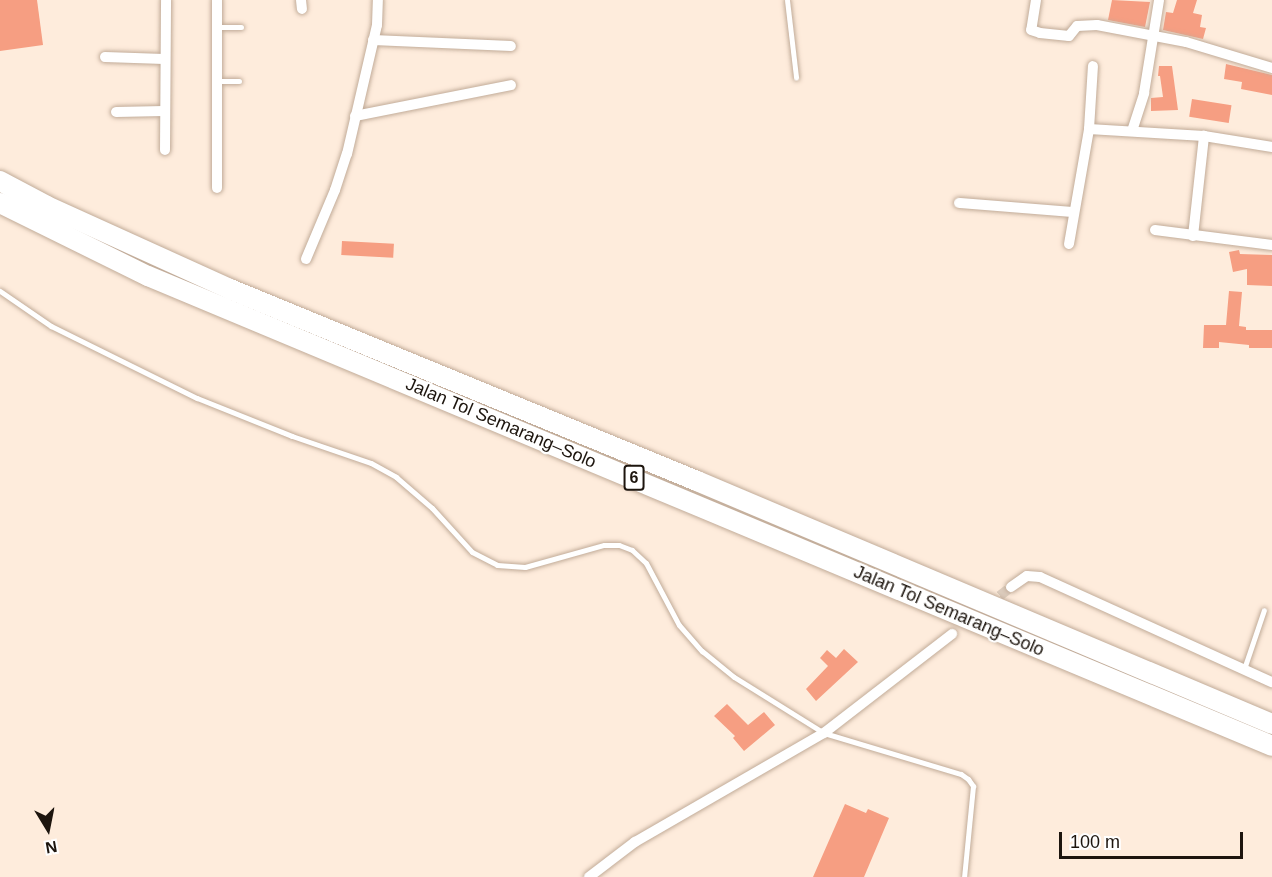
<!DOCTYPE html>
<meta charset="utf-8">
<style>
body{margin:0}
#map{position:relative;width:1272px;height:877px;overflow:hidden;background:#feecdc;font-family:Arial,sans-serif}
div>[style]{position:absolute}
.building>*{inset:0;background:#f69e82;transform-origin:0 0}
.minor-tunnel>*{height:10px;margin-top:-5px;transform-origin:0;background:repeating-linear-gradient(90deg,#dcccbd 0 10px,transparent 0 15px)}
.roads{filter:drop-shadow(0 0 2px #c1ab98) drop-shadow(0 0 2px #c1ab98)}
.service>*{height:5px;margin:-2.5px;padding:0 2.5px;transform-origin:2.5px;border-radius:2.5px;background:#fff}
.minor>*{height:10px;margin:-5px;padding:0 5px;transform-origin:5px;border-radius:5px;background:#fff}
.motorway>*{height:20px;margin:-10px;padding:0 10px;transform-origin:10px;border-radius:10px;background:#fff}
span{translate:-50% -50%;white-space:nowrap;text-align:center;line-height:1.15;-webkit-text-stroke:4.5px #fff;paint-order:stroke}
.shield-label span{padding:2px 4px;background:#fff;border:2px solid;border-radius:4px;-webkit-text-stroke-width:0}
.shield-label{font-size:16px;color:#1d150e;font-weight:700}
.street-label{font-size:18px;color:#1d150e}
.north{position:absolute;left:18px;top:799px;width:60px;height:60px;-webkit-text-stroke:4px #fff;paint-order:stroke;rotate:170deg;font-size:16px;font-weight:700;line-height:24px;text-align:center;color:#1d150e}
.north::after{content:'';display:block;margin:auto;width:21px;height:27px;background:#1d150e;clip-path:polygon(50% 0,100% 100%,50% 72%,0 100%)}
.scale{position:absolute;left:1059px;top:832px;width:184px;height:27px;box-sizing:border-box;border:3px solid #1d150e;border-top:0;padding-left:8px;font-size:18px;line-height:21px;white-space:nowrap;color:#1d150e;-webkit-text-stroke:4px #fff;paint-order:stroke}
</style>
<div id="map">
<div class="building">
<i style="clip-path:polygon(0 0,37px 0,43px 45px,0 51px)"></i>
<i style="clip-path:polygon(1112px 0,1150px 2px,1145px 27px,1108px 20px)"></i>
<i style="clip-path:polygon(1177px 0,1197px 0,1193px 13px,1202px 15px,1200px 27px,1206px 28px,1203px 39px,1163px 30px,1166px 12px,1173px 13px)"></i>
<i style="clip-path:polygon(1226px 64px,1272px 75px,1272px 95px,1241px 89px,1242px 82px,1224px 79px)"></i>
<i style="clip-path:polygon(1159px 66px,1172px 66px,1178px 110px,1151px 111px,1151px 98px,1163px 97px,1160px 76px,1158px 76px)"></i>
<i style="left:1192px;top:99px;width:40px;height:18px;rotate:9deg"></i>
<i style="left:342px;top:241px;width:52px;height:14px;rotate:3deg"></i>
<i style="clip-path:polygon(1239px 250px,1240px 254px,1272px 255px,1272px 286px,1247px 285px,1247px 269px,1233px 272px,1229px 252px)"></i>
<i style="clip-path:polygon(1229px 291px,1242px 292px,1239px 326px,1246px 327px,1246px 330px,1272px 330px,1272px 348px,1249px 348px,1249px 345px,1219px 342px,1219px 348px,1203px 348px,1204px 325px,1226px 325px)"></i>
<i style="clip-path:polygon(844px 649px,858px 662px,816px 701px,806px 689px,828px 666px,820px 658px,827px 650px,836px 658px)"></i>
<i style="clip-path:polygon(727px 704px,748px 725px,764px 712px,775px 725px,744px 751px,733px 738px,735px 736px,714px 716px)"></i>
<i style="clip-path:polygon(845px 804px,866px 813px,868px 809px,889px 818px,864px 877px,813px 877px)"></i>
</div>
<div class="minor-tunnel">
<i style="left:988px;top:605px;width:29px;rotate:-38deg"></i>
</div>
<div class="roads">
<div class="service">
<i style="left:787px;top:0;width:78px;rotate:83.3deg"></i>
<i style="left:217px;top:27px;width:24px"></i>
<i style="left:217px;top:81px;width:22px"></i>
<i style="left:0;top:291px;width:62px;rotate:34.5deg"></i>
<i style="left:51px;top:326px;width:163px;rotate:26.3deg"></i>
<i style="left:197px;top:398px;width:102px;rotate:21.8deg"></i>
<i style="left:292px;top:436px;width:83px;rotate:18.9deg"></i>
<i style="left:371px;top:463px;width:29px;rotate:29deg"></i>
<i style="left:396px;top:477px;width:48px;rotate:40.7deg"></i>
<i style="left:432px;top:508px;width:59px;rotate:47.7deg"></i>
<i style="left:472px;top:552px;width:28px;rotate:27deg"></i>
<i style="left:497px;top:565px;width:28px;rotate:4deg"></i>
<i style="left:525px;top:567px;width:82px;rotate:-15.6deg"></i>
<i style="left:604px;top:545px;width:15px"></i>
<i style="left:619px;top:545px;width:14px;rotate:21deg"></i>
<i style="left:632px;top:550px;width:19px;rotate:43deg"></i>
<i style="left:646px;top:563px;width:70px;rotate:62deg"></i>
<i style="left:679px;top:625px;width:35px;rotate:49deg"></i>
<i style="left:702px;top:651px;width:41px;rotate:39.1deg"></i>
<i style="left:734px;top:677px;width:106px;rotate:31.9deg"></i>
<i style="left:824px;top:733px;width:143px;rotate:16.7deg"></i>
<i style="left:961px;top:774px;width:9px;rotate:36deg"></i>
<i style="left:968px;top:779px;width:9px;rotate:54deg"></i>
<i style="left:973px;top:786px;width:91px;rotate:95.6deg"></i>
<i style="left:1244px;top:669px;width:62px;rotate:-71.3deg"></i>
</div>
<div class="minor">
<i style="left:301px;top:0;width:9px;rotate:84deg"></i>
<i style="left:1036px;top:0;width:30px;rotate:99deg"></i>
<i style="left:1031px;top:30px;width:9px;rotate:18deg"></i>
<i style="left:1040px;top:33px;width:29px;rotate:6deg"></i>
<i style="left:1069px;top:36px;width:13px;rotate:-51deg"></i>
<i style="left:1077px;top:26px;width:20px;rotate:-3deg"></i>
<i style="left:1097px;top:25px;width:91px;rotate:10.8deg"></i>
<i style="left:1186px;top:42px;width:90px;rotate:16.8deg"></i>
<i style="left:373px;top:40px;width:138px;rotate:2.5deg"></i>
<i style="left:105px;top:57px;width:59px;rotate:1.9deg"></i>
<i style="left:116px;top:112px;width:48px;rotate:-1.2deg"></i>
<i style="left:355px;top:116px;width:159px;rotate:-11.2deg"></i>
<i style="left:1089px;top:129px;width:63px;rotate:-86.4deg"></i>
<i style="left:1132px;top:131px;width:40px;rotate:-72deg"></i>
<i style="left:1144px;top:93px;width:94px;rotate:-80.8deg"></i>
<i style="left:165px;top:150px;width:150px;rotate:-89.6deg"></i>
<i style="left:217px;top:188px;width:188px;rotate:-90deg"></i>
<i style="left:959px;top:203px;width:115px;rotate:4.5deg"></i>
<i style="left:1155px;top:230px;width:118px;rotate:7.3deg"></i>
<i style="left:1193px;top:236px;width:101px;rotate:-83.7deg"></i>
<i style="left:1069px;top:244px;width:117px;rotate:-80.1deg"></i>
<i style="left:1089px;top:129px;width:115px;rotate:3.5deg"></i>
<i style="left:1204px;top:136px;width:69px;rotate:9.2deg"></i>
<i style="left:306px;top:259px;width:75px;rotate:-67.2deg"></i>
<i style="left:335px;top:190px;width:38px;rotate:-72deg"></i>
<i style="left:347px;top:154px;width:132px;rotate:-76.9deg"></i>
<i style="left:377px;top:25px;width:25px;rotate:-88deg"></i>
<i style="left:1011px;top:587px;width:19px;rotate:-35deg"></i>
<i style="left:1027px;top:576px;width:13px;rotate:4deg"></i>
<i style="left:1040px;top:577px;width:255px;rotate:24.4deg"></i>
<i style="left:589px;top:877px;width:58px;rotate:-37.3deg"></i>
<i style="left:635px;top:842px;width:218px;rotate:-30deg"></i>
<i style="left:824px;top:733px;width:162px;rotate:-37.7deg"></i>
</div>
<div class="motorway">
<i style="left:0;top:181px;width:53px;rotate:28deg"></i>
<i style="left:47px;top:206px;width:201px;rotate:24.4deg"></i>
<i style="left:230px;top:289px;width:505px;rotate:22.35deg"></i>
<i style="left:697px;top:481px;width:624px;rotate:22.91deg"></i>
<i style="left:0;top:203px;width:165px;rotate:26.3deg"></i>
<i style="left:148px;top:276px;width:1218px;rotate:22.69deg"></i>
</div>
</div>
<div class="shield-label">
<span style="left:634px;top:478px">6</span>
</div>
<div class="street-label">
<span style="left:501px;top:423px;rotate:23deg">Jalan Tol Semarang–Solo</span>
<span style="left:949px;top:611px;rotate:23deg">Jalan Tol Semarang–Solo</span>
</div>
<div class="north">N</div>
<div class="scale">100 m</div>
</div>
